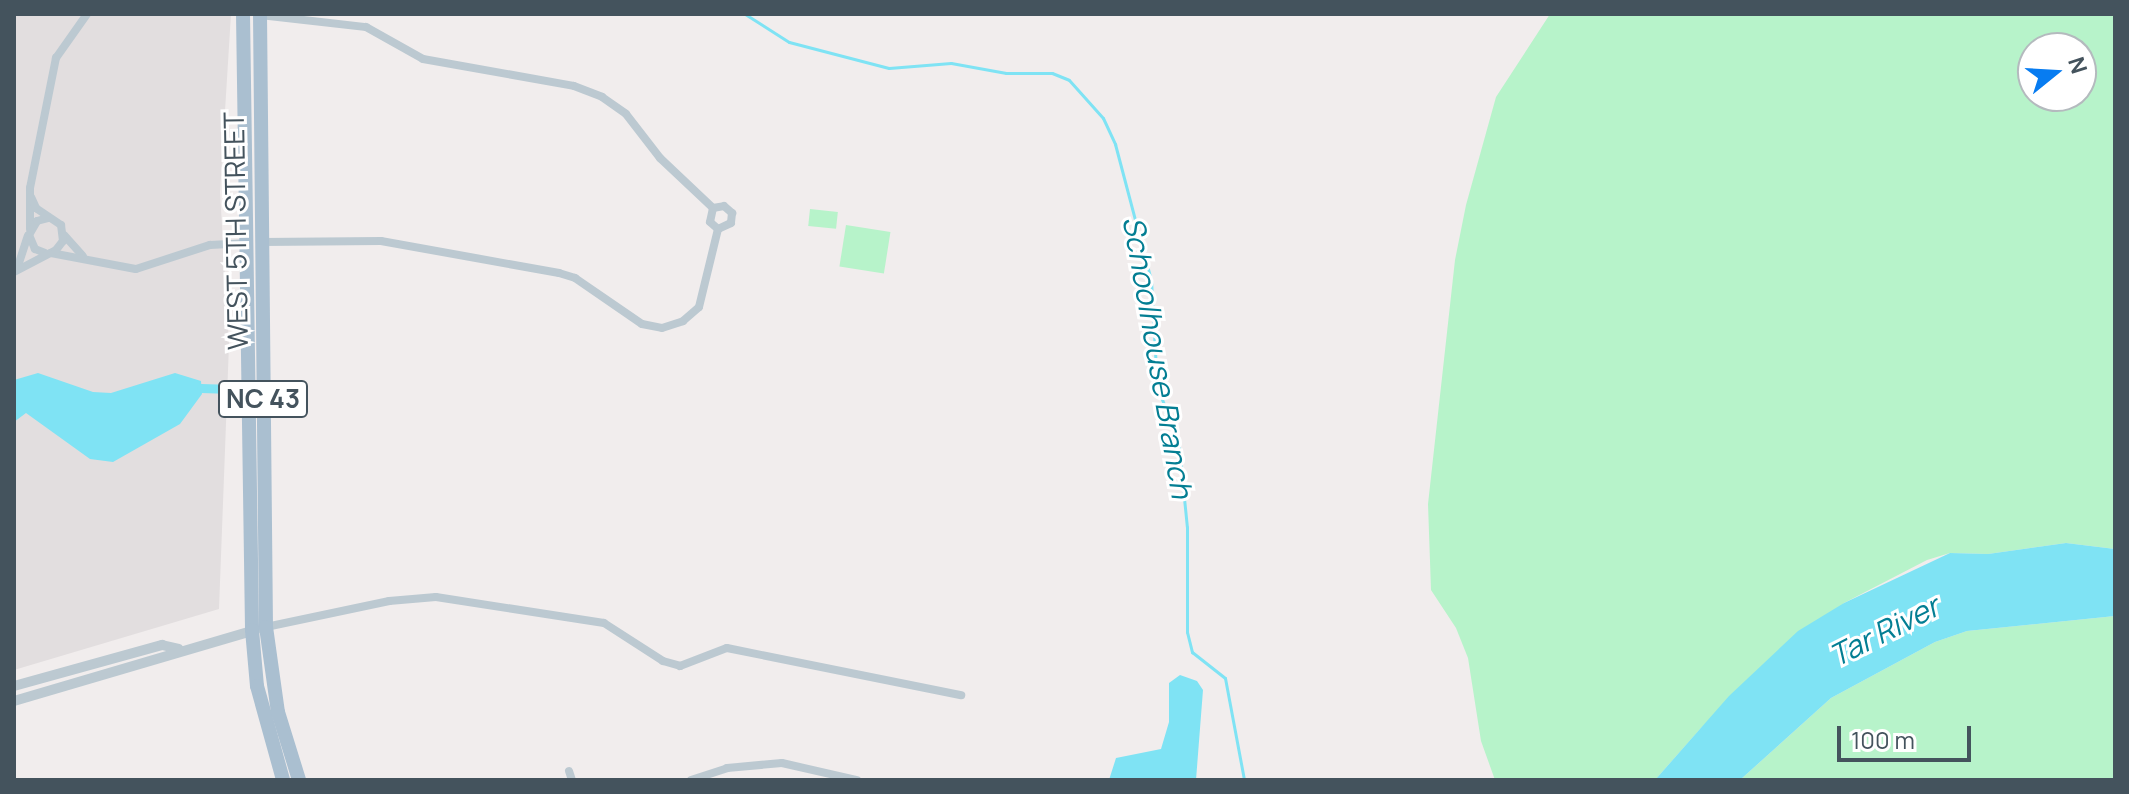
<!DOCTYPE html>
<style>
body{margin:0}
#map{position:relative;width:2129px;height:794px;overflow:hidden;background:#f1eded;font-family:Manrope,sans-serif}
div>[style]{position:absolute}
.education>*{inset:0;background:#e2dedf}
.green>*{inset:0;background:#b7f3ca;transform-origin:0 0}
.water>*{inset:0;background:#7fe3f4}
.stream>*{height:3px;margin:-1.5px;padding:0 1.5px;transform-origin:1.5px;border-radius:1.5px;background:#7fe3f4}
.canal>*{height:9px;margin:-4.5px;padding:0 4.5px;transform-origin:4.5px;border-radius:4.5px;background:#7fe3f4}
.minor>*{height:8px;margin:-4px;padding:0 4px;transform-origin:4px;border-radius:4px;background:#bcc9d1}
.tertiary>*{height:10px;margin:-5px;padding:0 5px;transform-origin:5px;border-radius:5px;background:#bcc9d1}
.primary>*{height:14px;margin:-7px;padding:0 7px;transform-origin:7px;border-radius:7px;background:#aabfd0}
span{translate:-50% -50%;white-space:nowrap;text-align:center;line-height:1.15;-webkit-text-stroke:6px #fff;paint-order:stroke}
.shield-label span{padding:2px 6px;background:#fff;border:2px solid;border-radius:6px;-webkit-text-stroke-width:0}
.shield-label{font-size:26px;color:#44535d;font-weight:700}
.street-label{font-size:28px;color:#44535d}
.water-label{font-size:30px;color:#037e93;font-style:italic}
.frame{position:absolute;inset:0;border:16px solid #44535d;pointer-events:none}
.north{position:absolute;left:2017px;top:32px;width:80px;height:80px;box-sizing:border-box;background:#fff;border:2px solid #b4babe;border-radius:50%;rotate:72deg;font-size:22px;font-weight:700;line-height:32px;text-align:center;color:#44535d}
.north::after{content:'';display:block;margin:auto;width:28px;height:36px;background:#077cf1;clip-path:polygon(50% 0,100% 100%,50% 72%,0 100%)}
.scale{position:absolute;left:1837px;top:726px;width:134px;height:36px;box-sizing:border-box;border:4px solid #44535d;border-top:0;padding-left:10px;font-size:24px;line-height:28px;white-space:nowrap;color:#44535d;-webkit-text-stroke:6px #fff;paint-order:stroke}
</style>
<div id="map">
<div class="education">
<i style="clip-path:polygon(14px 14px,231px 14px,220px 192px,229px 344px,219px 609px,14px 670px)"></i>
</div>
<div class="green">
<i style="clip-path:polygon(evenodd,1550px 14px,2115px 14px,2115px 549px,2066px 543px,1988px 554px,1950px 553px,1927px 560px,1844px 603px,1701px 728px,1655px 780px,1495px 780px,1481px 741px,1468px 658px,1456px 628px,1431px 590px,1428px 504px,1455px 260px,1466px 205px,1496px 97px,1550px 14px,2033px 48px,2081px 48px,2081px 96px,2033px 96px,2033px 48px)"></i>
<i style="left:810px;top:209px;width:28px;height:17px;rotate:6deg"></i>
<i style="left:846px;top:225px;width:45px;height:42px;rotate:9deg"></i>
<i style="clip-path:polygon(2115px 616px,2115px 780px,1740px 780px,1831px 698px,1935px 642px,1967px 631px)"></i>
</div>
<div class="water">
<i style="clip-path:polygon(38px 373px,93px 392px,111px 393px,175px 373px,201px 381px,202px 394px,180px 424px,113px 462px,90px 459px,26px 413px,14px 422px,14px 380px)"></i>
<i style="clip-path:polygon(2066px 543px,2115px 549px,2115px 616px,1967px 631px,1935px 642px,1831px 698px,1740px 780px,1655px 780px,1729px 696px,1798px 631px,1844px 603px,1950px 553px,1988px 554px)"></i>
<i style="clip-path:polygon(1180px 675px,1197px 681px,1203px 690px,1196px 780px,1109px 780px,1116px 758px,1161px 749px,1169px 722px,1169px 683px)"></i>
</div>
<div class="stream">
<i style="left:745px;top:14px;width:52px;rotate:32.5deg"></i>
<i style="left:789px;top:42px;width:103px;rotate:14.6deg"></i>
<i style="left:889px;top:68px;width:62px;rotate:-4.6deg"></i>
<i style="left:951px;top:63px;width:56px;rotate:10.3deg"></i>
<i style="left:1006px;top:73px;width:46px"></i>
<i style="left:1052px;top:73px;width:18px;rotate:22deg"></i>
<i style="left:1069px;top:80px;width:51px;rotate:48.2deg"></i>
<i style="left:1103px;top:118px;width:29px;rotate:65deg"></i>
<i style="left:1115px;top:144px;width:141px;rotate:75.2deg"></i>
<i style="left:1151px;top:280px;width:107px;rotate:86.8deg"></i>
<i style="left:1157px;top:387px;width:56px;rotate:68deg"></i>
<i style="left:1178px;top:439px;width:88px;rotate:84.2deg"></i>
<i style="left:1187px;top:527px;width:105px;rotate:90deg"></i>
<i style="left:1187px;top:632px;width:21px;rotate:76deg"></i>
<i style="left:1192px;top:652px;width:42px;rotate:38.2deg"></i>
<i style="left:1225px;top:678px;width:104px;rotate:79.4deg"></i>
</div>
<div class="canal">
<i style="left:201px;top:388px;width:31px;rotate:2deg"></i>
</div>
<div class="minor">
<i style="left:260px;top:15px;width:107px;rotate:6.5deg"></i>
<i style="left:366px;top:27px;width:65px;rotate:29.3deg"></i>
<i style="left:423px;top:59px;width:153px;rotate:10.1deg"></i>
<i style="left:574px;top:86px;width:30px;rotate:21deg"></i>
<i style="left:602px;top:97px;width:29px;rotate:35deg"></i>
<i style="left:626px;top:114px;width:56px;rotate:52.3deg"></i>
<i style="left:660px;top:158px;width:73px;rotate:43.3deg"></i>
<i style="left:713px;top:208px;width:11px;rotate:-10deg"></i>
<i style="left:724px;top:206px;width:11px;rotate:41deg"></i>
<i style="left:732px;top:213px;width:10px;rotate:96deg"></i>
<i style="left:731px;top:223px;width:14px;rotate:155deg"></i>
<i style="left:713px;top:208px;width:14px;rotate:102deg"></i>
<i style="left:710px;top:222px;width:11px;rotate:41deg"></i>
<i style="left:30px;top:229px;width:41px;rotate:-90deg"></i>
<i style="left:30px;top:188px;width:133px;rotate:-78.7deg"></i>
<i style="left:56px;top:58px;width:54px;rotate:-54.8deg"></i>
<i style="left:64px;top:235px;width:28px;rotate:48deg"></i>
<i style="left:262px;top:242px;width:119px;rotate:-0.5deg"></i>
<i style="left:381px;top:241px;width:181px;rotate:10.2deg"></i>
<i style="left:559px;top:273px;width:17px;rotate:17deg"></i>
<i style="left:575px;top:278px;width:81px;rotate:34.5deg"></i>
<i style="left:642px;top:324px;width:20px;rotate:11deg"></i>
<i style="left:662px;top:328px;width:22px;rotate:-18deg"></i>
<i style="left:683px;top:321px;width:21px;rotate:-41deg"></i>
<i style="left:699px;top:307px;width:80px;rotate:-76.3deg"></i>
<i style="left:45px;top:253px;width:11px;rotate:-158deg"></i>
<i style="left:35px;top:249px;width:15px;rotate:-113deg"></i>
<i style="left:29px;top:235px;width:16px;rotate:-60deg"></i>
<i style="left:37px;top:221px;width:11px;rotate:-15deg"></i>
<i style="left:51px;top:253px;width:86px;rotate:10.7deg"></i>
<i style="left:136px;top:269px;width:78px;rotate:-18deg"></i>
<i style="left:210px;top:245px;width:38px;rotate:-3deg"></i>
<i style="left:17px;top:269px;width:35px;rotate:-72deg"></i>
<i style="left:14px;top:272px;width:47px;rotate:-27.6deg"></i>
<i style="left:56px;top:250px;width:11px;rotate:-52deg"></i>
<i style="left:63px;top:241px;width:16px;rotate:-97deg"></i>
<i style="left:61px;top:225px;width:30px;rotate:-146deg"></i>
<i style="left:36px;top:208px;width:12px;rotate:-114deg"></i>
<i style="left:266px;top:627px;width:126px;rotate:-11.9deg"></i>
<i style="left:389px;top:601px;width:47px;rotate:-4.9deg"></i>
<i style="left:436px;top:597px;width:170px;rotate:8.8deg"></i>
<i style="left:604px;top:623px;width:70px;rotate:32.8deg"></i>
<i style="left:663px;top:661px;width:18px;rotate:16deg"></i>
<i style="left:680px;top:666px;width:50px;rotate:-21deg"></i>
<i style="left:727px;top:648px;width:239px;rotate:11.4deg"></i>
<i style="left:569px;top:771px;width:9px;rotate:72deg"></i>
<i style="left:691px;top:780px;width:38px;rotate:-18deg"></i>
<i style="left:727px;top:768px;width:55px;rotate:-5.2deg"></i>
<i style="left:782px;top:763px;width:77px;rotate:12.8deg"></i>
</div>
<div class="tertiary">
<i style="left:14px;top:686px;width:154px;rotate:-15.5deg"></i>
<i style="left:162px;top:645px;width:17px;rotate:13deg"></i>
<i style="left:14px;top:701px;width:252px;rotate:-16.4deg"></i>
</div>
<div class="primary">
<i style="left:243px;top:14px;width:616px;rotate:89.16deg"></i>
<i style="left:252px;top:630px;width:56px;rotate:84.9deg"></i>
<i style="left:257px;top:686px;width:98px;rotate:74.5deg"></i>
<i style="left:260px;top:14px;width:613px;rotate:89.44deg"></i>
<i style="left:266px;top:627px;width:86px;rotate:82deg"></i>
<i style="left:278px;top:712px;width:71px;rotate:72.8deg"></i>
</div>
<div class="shield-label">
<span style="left:263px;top:399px">NC 43</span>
</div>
<div class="street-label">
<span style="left:235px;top:231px;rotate:-91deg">WEST 5TH STREET</span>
</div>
<div class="water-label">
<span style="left:1158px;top:357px;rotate:80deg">Schoolhouse Branch</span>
<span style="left:1884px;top:631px;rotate:-27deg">Tar River</span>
</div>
<div class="frame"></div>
<div class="north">N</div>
<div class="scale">100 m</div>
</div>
